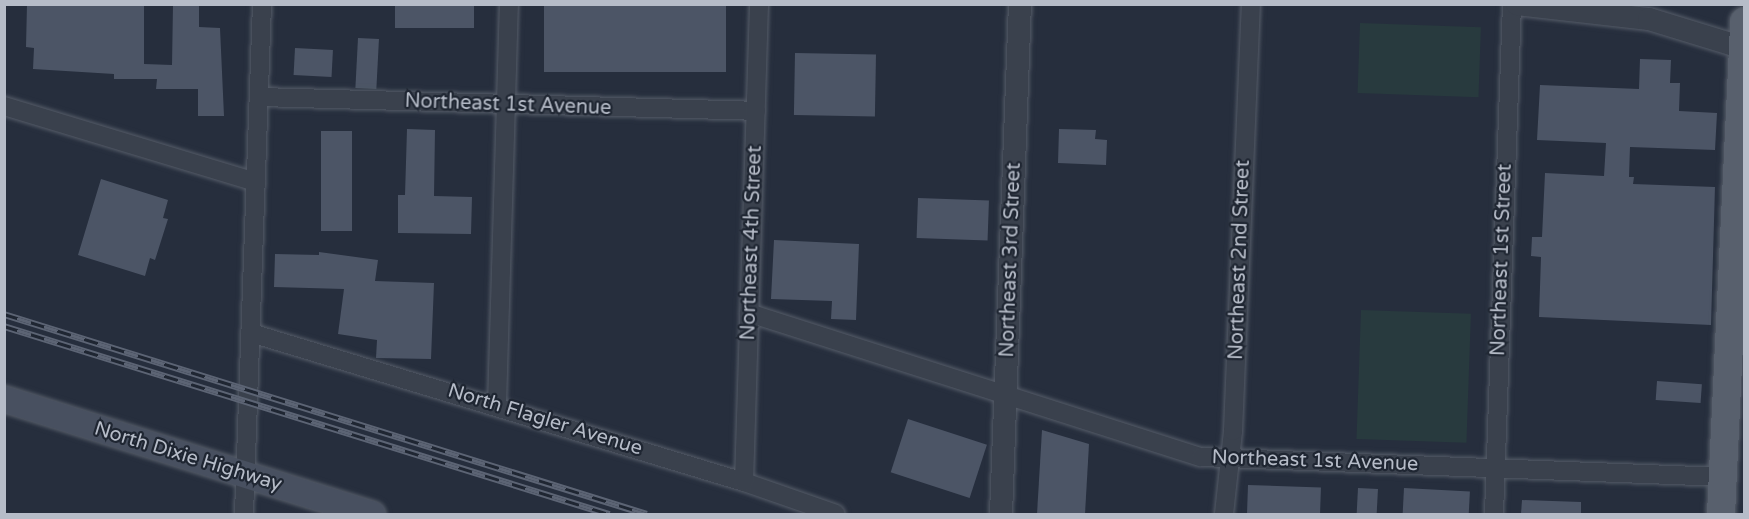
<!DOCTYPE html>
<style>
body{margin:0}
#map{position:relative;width:1749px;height:519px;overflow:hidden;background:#262e3d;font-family:"Varela Round",sans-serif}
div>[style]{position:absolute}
.green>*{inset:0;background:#283a3e;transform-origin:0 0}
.building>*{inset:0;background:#4c5566;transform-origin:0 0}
.roads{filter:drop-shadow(0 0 2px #555c68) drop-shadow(0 0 2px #555c68)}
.minor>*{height:18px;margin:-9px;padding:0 9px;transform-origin:9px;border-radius:9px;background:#3a414d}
.tertiary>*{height:22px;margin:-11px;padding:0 11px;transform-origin:11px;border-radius:11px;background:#3a414d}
.secondary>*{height:26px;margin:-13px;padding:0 13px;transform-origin:13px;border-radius:13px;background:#485060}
.primary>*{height:28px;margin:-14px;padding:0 14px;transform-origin:14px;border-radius:14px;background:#58606d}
.rail>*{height:7px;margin-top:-3.5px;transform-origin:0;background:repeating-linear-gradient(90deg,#1f2632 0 14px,#5c6474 0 28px);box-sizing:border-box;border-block:2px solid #5c6474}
span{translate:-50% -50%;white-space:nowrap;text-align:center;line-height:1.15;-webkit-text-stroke:4.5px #1f2632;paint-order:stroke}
.street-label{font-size:20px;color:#b6bcc8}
.frame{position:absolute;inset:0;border:6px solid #b6bcc8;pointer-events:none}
</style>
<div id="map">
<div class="green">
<i style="left:1360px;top:23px;width:121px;height:70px;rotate:2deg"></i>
<i style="left:1361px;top:310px;width:110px;height:129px;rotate:2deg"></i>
</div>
<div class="building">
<i style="clip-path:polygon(27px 4px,144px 4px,144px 64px,172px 65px,173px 4px,199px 4px,199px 27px,220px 28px,224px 116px,198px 116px,198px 89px,156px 89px,157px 79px,114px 79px,114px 74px,33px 69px,34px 48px,26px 47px)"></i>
<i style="left:395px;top:4px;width:79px;height:24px"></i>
<i style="left:544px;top:4px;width:182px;height:68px"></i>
<i style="left:358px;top:38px;width:21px;height:50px;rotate:3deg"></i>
<i style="left:295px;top:48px;width:38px;height:27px;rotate:3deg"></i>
<i style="left:795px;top:53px;width:81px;height:62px;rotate:1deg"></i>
<i style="clip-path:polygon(1640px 59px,1671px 60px,1670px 83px,1680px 83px,1679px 111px,1717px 113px,1715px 150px,1630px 147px,1629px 177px,1634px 177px,1633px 184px,1715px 187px,1711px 325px,1539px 317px,1541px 257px,1531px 256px,1532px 237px,1542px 237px,1545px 173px,1604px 176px,1606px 143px,1537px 140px,1540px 85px,1639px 89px)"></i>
<i style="clip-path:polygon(407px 129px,435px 130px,434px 196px,472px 197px,471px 234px,398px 233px,398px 195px,405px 195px)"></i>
<i style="clip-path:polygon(1059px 129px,1096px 130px,1095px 139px,1107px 140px,1106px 165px,1058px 163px)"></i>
<i style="left:321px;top:131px;width:31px;height:100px"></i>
<i style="clip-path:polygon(101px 179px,168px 200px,163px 218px,168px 219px,155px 260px,150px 258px,145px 276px,78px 255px)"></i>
<i style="left:918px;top:198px;width:71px;height:40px;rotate:2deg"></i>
<i style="clip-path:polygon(774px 240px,859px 244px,856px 320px,831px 319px,832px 301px,771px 299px)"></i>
<i style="clip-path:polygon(319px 252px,378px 260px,375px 281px,434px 283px,431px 359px,376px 358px,377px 340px,338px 334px,344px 289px,274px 287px,275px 254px,319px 255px)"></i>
<i style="left:1657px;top:381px;width:45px;height:19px;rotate:4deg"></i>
<i style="left:908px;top:419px;width:83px;height:56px;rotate:18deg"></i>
<i style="clip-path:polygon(1042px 430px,1089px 444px,1085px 514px,1037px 514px)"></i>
<i style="left:1248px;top:485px;width:73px;height:29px;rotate:2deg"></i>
<i style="left:1358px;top:488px;width:20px;height:26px;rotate:3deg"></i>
<i style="left:1404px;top:488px;width:66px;height:26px;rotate:3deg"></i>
<i style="clip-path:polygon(1522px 500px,1581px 502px,1581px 514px,1521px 514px)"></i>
</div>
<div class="roads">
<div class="minor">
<i style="left:260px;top:97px;width:496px;rotate:1.6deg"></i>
<i style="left:4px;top:106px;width:263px;rotate:16.8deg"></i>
<i style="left:749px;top:313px;width:474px;rotate:17.7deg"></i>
<i style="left:1201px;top:457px;width:523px;rotate:2.19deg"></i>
<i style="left:251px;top:333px;width:515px;rotate:16.82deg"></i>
<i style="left:744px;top:482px;width:97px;rotate:19.2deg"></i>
<i style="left:497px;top:405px;width:401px;rotate:-88.3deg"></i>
<i style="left:744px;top:482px;width:478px;rotate:-88.2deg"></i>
<i style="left:244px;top:514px;width:510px;rotate:-87.98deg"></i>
<i style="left:1224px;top:514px;width:83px;rotate:-83.8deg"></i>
<i style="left:1233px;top:431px;width:427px;rotate:-87.6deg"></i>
<i style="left:1494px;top:514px;width:510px;rotate:-87.98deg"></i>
</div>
<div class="tertiary">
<i style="left:1517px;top:4px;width:133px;rotate:6.5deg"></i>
<i style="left:1649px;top:19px;width:99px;rotate:17deg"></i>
<i style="left:1001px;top:514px;width:510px;rotate:-87.87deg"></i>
</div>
<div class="secondary">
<i style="left:4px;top:399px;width:386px;rotate:17.4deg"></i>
</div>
<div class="primary">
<i style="left:1721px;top:514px;width:493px;rotate:-87.3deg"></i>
</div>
</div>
<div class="rail">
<i style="left:4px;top:314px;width:673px;rotate:17.28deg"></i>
<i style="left:4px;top:326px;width:634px;rotate:17.26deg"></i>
</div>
<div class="street-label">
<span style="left:508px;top:105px;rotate:2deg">Northeast 1st Avenue</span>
<span style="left:752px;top:243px;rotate:-88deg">Northeast 4th Street</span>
<span style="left:1011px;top:260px;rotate:-88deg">Northeast 3rd Street</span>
<span style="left:1240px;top:260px;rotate:-88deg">Northeast 2nd Street</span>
<span style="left:1502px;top:260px;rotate:-88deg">Northeast 1st Street</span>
<span style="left:545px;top:420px;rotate:17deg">North Flagler Avenue</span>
<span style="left:188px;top:457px;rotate:17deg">North Dixie Highway</span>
<span style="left:1315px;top:461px;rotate:2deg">Northeast 1st Avenue</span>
</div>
<div class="frame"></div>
</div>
